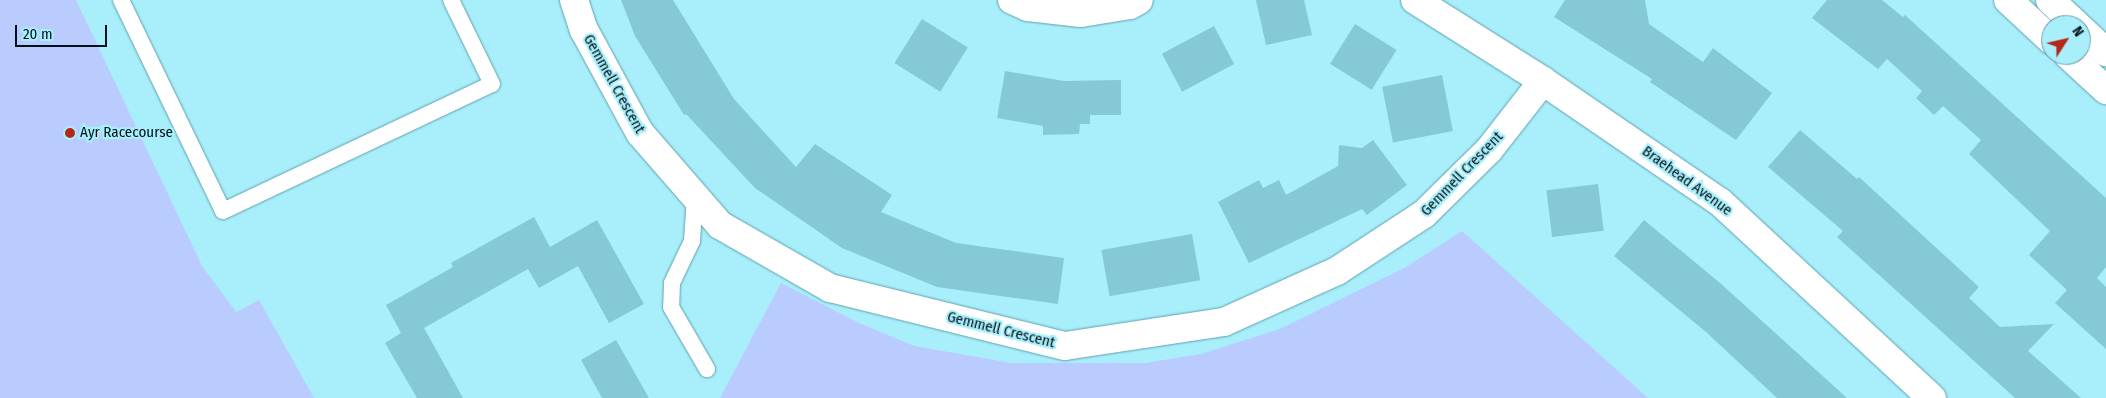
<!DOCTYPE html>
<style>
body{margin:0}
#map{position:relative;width:2106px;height:398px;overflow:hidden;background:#a9eefb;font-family:"Fira Sans Condensed",sans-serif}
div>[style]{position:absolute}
.green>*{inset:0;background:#bacbfe}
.building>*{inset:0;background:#85c9d6;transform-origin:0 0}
.roads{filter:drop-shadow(0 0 1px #5fa2ae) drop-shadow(0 0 1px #5fa2ae)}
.service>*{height:16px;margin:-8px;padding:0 8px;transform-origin:8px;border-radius:8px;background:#fff}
.minor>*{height:28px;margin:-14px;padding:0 14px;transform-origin:14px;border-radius:14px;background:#fff}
.primary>*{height:28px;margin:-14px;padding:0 14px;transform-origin:14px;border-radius:14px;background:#fff}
.dots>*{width:14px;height:14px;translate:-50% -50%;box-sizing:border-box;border:2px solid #a9eefb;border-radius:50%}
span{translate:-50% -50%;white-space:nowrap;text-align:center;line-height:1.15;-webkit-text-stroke:4.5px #a9eefb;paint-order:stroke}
.street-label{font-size:15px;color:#001217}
.poi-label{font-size:15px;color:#001217}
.left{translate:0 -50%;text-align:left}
.north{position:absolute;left:2041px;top:15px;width:50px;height:50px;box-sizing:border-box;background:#a9eefb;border:1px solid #6596a0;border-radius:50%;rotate:55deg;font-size:14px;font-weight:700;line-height:20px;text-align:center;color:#001217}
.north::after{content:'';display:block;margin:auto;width:18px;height:22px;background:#b52818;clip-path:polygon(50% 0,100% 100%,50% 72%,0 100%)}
.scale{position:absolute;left:15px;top:25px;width:92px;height:22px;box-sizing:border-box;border:2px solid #001217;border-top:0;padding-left:6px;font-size:15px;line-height:18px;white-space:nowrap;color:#001217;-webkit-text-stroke:4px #a9eefb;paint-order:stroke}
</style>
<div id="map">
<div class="green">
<i style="clip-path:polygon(0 0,76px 0,202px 266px,236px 312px,259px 300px,314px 398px,0 398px)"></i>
<i style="clip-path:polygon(1462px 231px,1648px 398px,720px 398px,781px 283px,857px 322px,914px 346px,1011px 363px,1145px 363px,1201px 354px,1280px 329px,1406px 267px)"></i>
</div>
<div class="building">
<i style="clip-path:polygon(621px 0,673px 0,734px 99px,796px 167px,815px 144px,892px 195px,881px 212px,956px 243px,1064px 258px,1058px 304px,937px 287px,842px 248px,755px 188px,686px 114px,684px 115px,635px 36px)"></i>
<i style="clip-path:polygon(1256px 0,1304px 0,1312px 35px,1266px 45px)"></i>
<i style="clip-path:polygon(1565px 0,1645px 0,1649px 24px,1703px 62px,1713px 48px,1772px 93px,1736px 140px,1650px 82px,1652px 79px,1554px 17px)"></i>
<i style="clip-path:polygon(1827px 0,1882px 0,1903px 17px,1905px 15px,2106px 198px,2106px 267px,2097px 278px,2106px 287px,2106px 349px,2055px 303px,2067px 290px,2029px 255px,2050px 231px,1969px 154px,1981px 140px,1943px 106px,1934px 115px,1916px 98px,1922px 91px,1887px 59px,1878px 69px,1812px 18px)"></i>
<i style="left:922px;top:19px;width:54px;height:52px;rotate:32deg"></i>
<i style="left:1355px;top:24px;width:49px;height:47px;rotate:32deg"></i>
<i style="left:1214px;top:26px;width:43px;height:59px;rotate:62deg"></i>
<i style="clip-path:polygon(1005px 71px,1064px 81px,1121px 80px,1121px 115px,1090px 115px,1090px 124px,1080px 124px,1079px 134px,1043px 135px,1043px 126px,997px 118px)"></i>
<i style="left:1442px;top:75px;width:57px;height:61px;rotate:79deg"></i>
<i style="clip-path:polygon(1800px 130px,1857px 179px,1859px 177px,1979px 287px,1969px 298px,2000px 327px,2054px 324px,2028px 351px,2081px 398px,2015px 398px,1837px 237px,1843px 231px,1768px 167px)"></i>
<i style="clip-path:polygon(1373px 140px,1407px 185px,1367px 215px,1362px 209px,1249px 263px,1218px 202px,1259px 180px,1263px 188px,1279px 180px,1286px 195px,1338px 166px,1339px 145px,1362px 148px)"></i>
<i style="left:1598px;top:184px;width:47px;height:52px;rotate:83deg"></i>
<i style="clip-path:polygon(534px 217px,550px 247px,597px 220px,644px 304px,609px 323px,578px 266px,539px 288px,528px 269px,424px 328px,463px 398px,417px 398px,385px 343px,401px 333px,386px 305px,453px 267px,451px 263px)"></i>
<i style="clip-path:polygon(1644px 220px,1720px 283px,1847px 398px,1777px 398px,1706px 332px,1614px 256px)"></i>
<i style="left:1192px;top:234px;width:47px;height:92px;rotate:80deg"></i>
<i style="clip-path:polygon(616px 340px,649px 398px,602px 398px,581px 360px)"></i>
</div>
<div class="roads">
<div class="service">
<i style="left:121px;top:0;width:234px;rotate:64.2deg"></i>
<i style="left:223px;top:211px;width:297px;rotate:-25.3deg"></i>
<i style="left:492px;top:84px;width:93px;rotate:-116deg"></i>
<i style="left:695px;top:196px;width:45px;rotate:93.8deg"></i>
<i style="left:692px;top:241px;width:47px;rotate:115.5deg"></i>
<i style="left:672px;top:283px;width:24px;rotate:92deg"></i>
<i style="left:671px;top:307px;width:72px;rotate:59.9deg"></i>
</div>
<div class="minor">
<i style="left:574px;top:0;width:32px;rotate:72deg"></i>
<i style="left:584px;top:30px;width:117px;rotate:61.5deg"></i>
<i style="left:640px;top:133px;width:122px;rotate:49deg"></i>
<i style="left:720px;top:225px;width:127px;rotate:29.8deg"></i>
<i style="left:830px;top:288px;width:242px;rotate:13.9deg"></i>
<i style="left:1065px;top:346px;width:161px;rotate:-8.6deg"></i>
<i style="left:1224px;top:322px;width:124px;rotate:-24.3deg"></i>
<i style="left:1337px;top:271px;width:104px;rotate:-33.2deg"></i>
<i style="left:1424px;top:214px;width:91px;rotate:-44.6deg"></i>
<i style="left:1489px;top:150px;width:88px;rotate:-52deg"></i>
<i style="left:1012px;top:0;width:17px;rotate:24deg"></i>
<i style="left:1028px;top:7px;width:53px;rotate:6.5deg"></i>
<i style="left:1081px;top:13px;width:50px;rotate:-9.3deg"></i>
<i style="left:1130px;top:5px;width:10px;rotate:-29deg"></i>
<i style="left:1415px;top:0;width:151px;rotate:32.3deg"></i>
<i style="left:1543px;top:81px;width:214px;rotate:34.4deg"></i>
<i style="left:1720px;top:202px;width:289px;rotate:42.8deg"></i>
</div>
<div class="primary">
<i style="left:2008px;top:0;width:59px;rotate:42.9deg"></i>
<i style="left:2050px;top:0;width:37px;rotate:43deg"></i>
<i style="left:2081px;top:29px;width:34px;rotate:43deg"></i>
<i style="left:2068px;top:55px;width:52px;rotate:42.6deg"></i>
</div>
</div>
<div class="dots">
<i style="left:70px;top:133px;background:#b52818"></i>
</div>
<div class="street-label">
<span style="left:614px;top:84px;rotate:61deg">Gemmell Crescent</span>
<span style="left:1462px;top:174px;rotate:-46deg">Gemmell Crescent</span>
<span style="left:1687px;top:181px;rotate:36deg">Braehead Avenue</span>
<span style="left:1001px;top:330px;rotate:14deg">Gemmell Crescent</span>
</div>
<div class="poi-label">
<span class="left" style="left:80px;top:133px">Ayr Racecourse</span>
</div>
<div class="north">N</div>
<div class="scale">20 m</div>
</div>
